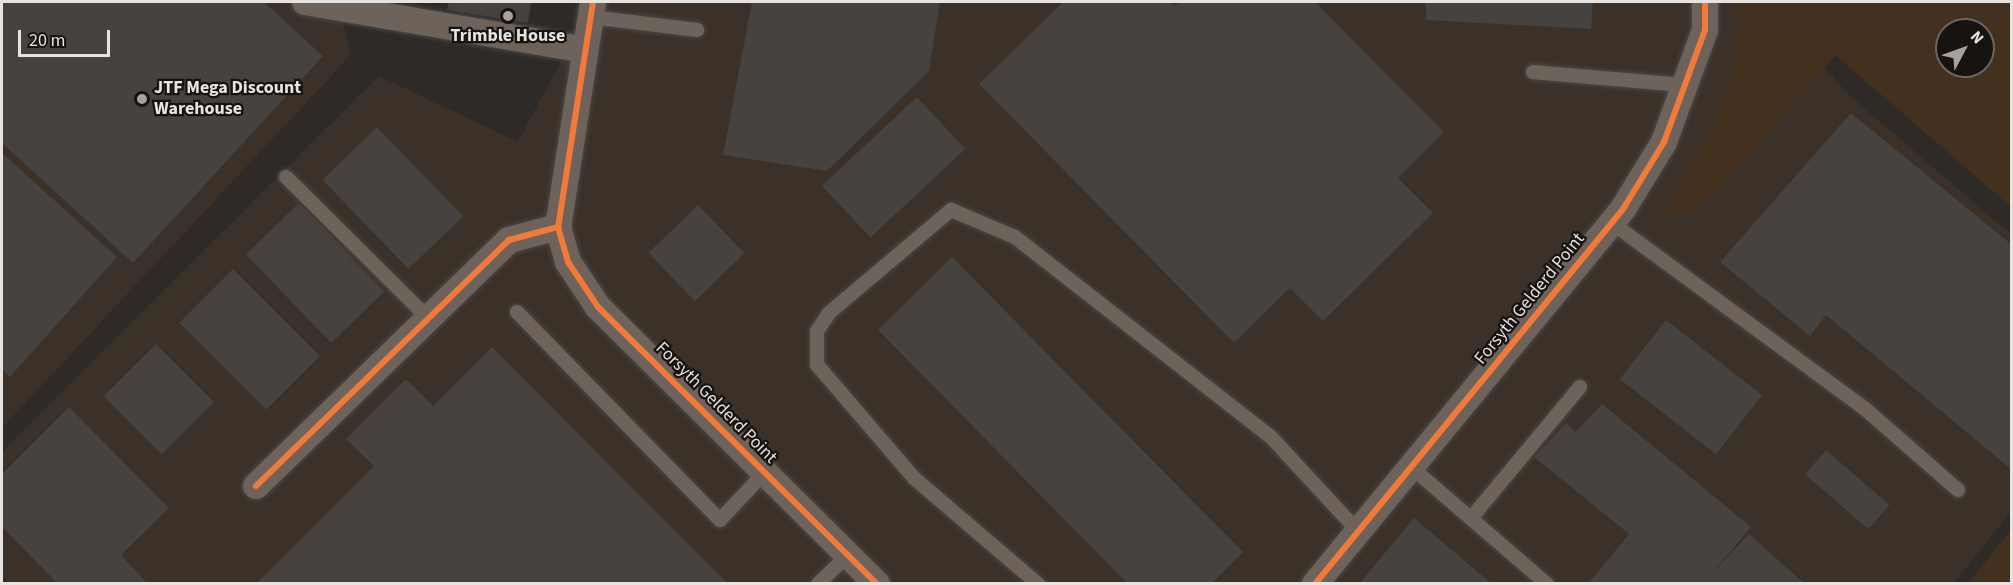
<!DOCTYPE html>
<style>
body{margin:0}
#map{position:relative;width:2013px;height:585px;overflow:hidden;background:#2d2a28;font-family:"Source Sans 3",sans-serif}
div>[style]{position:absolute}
.built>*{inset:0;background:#3b3128}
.green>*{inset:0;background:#43301e}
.building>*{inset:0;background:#45423f;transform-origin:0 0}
.roads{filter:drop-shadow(0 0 2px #4a4846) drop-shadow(0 0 2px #4a4846)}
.service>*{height:14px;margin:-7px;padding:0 7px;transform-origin:7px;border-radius:7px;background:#6e635a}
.minor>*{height:26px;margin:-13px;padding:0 13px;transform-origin:13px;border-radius:13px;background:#6e635a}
.cycleway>*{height:6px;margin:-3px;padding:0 3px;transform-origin:3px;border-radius:3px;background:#f17a3a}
.dots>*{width:16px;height:16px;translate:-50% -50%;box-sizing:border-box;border:3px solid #161311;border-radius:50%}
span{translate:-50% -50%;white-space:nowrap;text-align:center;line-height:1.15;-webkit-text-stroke:4.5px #161311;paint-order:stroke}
.poi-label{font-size:18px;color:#e7e3e0;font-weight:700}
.left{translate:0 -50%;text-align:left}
.street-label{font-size:18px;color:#e7e3e0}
.frame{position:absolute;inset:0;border:3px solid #e7e3e0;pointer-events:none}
.north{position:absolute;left:1935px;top:18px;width:60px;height:60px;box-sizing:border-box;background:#161311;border:2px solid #6a6664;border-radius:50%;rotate:49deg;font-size:16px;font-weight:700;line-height:24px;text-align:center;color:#e7e3e0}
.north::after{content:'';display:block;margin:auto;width:21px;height:27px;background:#a6a2a0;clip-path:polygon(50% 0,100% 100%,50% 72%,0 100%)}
.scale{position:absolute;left:18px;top:30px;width:92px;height:27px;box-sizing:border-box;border:3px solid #e7e3e0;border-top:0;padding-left:8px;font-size:18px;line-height:21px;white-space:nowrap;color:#e7e3e0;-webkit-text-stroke:4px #161311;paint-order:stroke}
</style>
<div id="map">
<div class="built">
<i style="clip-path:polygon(2px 2px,338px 2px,351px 55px,2px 428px)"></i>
<i style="clip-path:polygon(592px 2px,1767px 2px,1849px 95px,2011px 234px,2011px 512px,1954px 583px,10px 584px,2px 577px,2px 452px,379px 76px,518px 142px)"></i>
</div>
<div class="green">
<i style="clip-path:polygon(evenodd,1741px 2px,2011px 2px,2011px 207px,1835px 55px,1712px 196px,1693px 210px,1673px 215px,1665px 209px,1713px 126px,1736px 55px,1741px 2px,1947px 30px,1983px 30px,1983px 66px,1947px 66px,1947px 30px)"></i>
<i style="clip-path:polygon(2011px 530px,2011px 583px,1968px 583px)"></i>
</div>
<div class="building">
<i style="clip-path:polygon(2px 2px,264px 2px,323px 56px,133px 263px,2px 143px)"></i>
<i style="clip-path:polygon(449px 2px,531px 2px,528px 23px,447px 10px)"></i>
<i style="clip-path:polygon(752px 2px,940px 2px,929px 71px,827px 171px,723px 155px)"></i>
<i style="clip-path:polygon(1063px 2px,1170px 2px,1175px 6px,1179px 2px,1315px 2px,1444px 132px,1398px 178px,1433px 213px,1323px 321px,1290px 288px,1234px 343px,979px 84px)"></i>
<i style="clip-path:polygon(1426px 2px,1593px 2px,1591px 29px,1426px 20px)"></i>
<i style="left:917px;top:97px;width:71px;height:130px;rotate:47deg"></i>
<i style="clip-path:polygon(1851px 113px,2012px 245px,2012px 470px,1826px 315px,1810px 336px,1720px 262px)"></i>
<i style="left:377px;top:127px;width:124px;height:76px;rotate:46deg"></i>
<i style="clip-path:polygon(2px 153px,117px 257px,10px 377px,2px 369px)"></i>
<i style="left:299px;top:203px;width:123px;height:74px;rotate:46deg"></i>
<i style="left:698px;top:205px;width:67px;height:69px;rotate:46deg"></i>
<i style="clip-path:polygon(952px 257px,1243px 552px,1211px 584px,1128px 584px,878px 330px)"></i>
<i style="left:233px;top:269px;width:123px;height:76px;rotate:45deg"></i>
<i style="left:1666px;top:320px;width:122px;height:75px;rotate:38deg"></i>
<i style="left:156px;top:344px;width:82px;height:74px;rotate:45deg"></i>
<i style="clip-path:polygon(492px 347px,728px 584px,256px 584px,374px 466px,346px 439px,406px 379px,433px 406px)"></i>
<i style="clip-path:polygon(1602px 404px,1751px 527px,1709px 577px,1749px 534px,1805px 584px,1588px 584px,1629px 534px,1534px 457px,1566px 423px,1575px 432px)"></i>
<i style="clip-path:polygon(69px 407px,169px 508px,121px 555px,148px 584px,58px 584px,2px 527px,2px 474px)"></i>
<i style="left:1826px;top:450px;width:84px;height:32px;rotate:41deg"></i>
<i style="clip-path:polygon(1414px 518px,1492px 584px,1359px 584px)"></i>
</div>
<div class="roads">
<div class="service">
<i style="left:591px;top:17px;width:107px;rotate:7deg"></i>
<i style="left:1533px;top:72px;width:153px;rotate:4.9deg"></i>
<i style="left:286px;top:177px;width:200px;rotate:44.8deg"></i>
<i style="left:1612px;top:223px;width:313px;rotate:36.3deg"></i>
<i style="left:1864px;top:408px;width:125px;rotate:41.1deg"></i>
<i style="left:517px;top:312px;width:291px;rotate:45.7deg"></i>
<i style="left:720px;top:520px;width:66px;rotate:-46.8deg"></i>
<i style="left:1411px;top:467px;width:179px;rotate:40.7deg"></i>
<i style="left:1472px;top:517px;width:169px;rotate:-50.3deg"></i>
<i style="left:818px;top:584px;width:42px;rotate:-44deg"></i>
<i style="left:1038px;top:584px;width:163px;rotate:-139.5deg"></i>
<i style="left:914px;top:478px;width:149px;rotate:-130.6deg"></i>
<i style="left:817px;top:365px;width:34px;rotate:-90deg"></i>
<i style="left:817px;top:331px;width:22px;rotate:-56deg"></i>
<i style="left:829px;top:313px;width:160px;rotate:-40.2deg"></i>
<i style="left:951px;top:210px;width:69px;rotate:22.9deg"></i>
<i style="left:1015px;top:237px;width:323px;rotate:38deg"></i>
<i style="left:1270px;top:436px;width:129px;rotate:47.2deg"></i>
</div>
<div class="minor">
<i style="left:305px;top:2px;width:284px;rotate:9.7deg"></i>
<i style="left:593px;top:2px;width:228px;rotate:98.8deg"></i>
<i style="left:558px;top:227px;width:36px;rotate:74deg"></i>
<i style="left:568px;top:262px;width:54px;rotate:56.3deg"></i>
<i style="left:598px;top:307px;width:393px;rotate:44.8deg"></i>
<i style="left:256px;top:486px;width:353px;rotate:-44.2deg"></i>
<i style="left:509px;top:240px;width:51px;rotate:-14.9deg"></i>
<i style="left:1315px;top:584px;width:485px;rotate:-50.6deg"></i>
<i style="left:1623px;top:209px;width:79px;rotate:-58.5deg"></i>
<i style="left:1664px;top:142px;width:119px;rotate:-69.9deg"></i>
<i style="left:1705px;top:30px;width:28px;rotate:-90deg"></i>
</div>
</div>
<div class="cycleway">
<i style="left:593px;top:2px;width:228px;rotate:98.8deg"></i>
<i style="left:558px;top:227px;width:36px;rotate:74deg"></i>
<i style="left:568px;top:262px;width:54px;rotate:56.3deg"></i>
<i style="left:598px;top:307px;width:393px;rotate:44.8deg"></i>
<i style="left:256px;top:486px;width:353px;rotate:-44.2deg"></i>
<i style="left:509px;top:240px;width:51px;rotate:-14.9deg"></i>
<i style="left:1315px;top:584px;width:485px;rotate:-50.6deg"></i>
<i style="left:1623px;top:209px;width:79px;rotate:-58.5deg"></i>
<i style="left:1664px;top:142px;width:119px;rotate:-69.9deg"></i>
<i style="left:1705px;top:30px;width:28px;rotate:-90deg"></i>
</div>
<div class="dots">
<i style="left:508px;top:16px;background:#a6a2a0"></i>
<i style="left:142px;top:99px;background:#a6a2a0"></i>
</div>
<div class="poi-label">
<span style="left:508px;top:36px">Trimble House</span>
<span class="left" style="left:154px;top:99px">JTF Mega Discount<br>Warehouse</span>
</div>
<div class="street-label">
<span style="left:1530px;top:299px;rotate:-51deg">Forsyth Gelderd Point</span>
<span style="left:716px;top:403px;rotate:45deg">Forsyth Gelderd Point</span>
</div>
<div class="frame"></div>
<div class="north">N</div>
<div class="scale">20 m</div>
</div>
